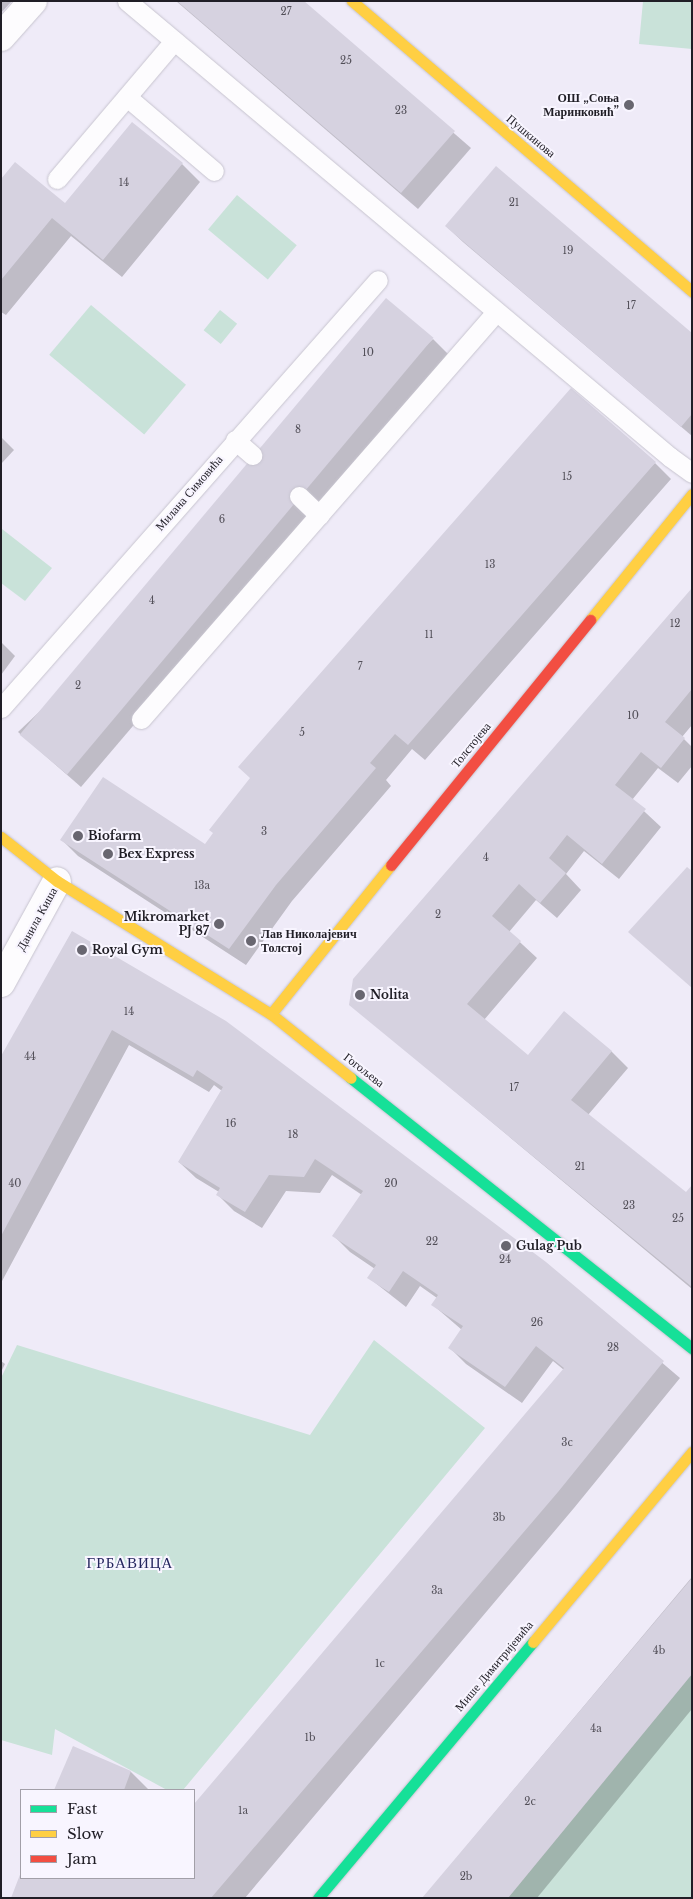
<!DOCTYPE html>
<meta charset="utf-8">
<style>
body{margin:0}
#map{position:relative;width:693px;height:1899px;overflow:hidden;background:#efebf8;font-family:"Libre Baskerville",serif}
div>[style]{position:absolute}
.green>*{inset:0;background:#c9e2d9;transform-origin:0 0}
.shadow>*{inset:0;background:#0003}
.building>*{inset:0;background:#d6d2e0;transform-origin:0 0}
.roads{filter:drop-shadow(0 0 1px #c7c4cf) drop-shadow(0 0 1px #c7c4cf)}
.lane>*{height:19px;margin:-9.5px;padding:0 9.5px;transform-origin:9.5px;border-radius:9.5px;background:#fdfcfe}
.street>*{height:28px;margin:-14px;padding:0 14px;transform-origin:14px;border-radius:14px;background:#fdfcfe}
.fast>*{height:11px;margin:-5.5px;padding:0 5.5px;transform-origin:5.5px;border-radius:5.5px;background:#16e098}
.slow>*{height:11px;margin:-5.5px;padding:0 5.5px;transform-origin:5.5px;border-radius:5.5px;background:#ffcf43}
.jam>*{height:11px;margin:-5.5px;padding:0 5.5px;transform-origin:5.5px;border-radius:5.5px;background:#f24e42}
.dots>*{width:14px;height:14px;translate:-50% -50%;box-sizing:border-box;border:2px solid #f8f5ff;border-radius:50%}
span{translate:-50% -50%;white-space:nowrap;text-align:center;line-height:1.15;-webkit-text-stroke:4px #f8f5ff;paint-order:stroke}
.number-label{font-size:10px;color:#524f58}
.number-label span{-webkit-text-stroke-width:0}
.poi-label{font-size:12px;color:#201e26;font-weight:700}
.right{translate:-100% -50%;text-align:right}
.left{translate:0 -50%;text-align:left}
.street-label{font-size:12px;color:#201e26}
.quarter-label{font-size:15px;color:#23245d;letter-spacing:1px}
.frame{position:absolute;inset:0;border:2px solid #201e26;pointer-events:none}
.legend{position:absolute;left:20px;top:1789px;width:175px;height:90px;box-sizing:border-box;background:#f8f5ff;border:1px solid #a29fa8;margin:0;padding:6px 9px;list-style:none;font-size:15px;color:#201e26}
.legend li{display:flex;align-items:center;gap:10px;height:25px}
.legend b{width:25px;border:1px solid #a29fa8}
</style>
<div id="map">
<div class="green">
<i style="clip-path:polygon(643px 1px,692px 1px,692px 49px,639px 44px)"></i>
<i style="left:237px;top:195px;width:78px;height:45px;rotate:40deg"></i>
<i style="left:91px;top:305px;width:124px;height:65px;rotate:40deg"></i>
<i style="left:220px;top:310px;width:22px;height:26px;rotate:39deg"></i>
<i style="clip-path:polygon(2px 529px,52px 568px,25px 601px,1px 583px)"></i>
<i style="clip-path:polygon(374px 1340px,485px 1428px,183px 1790px,167px 1790px,55px 1729px,52px 1755px,1px 1740px,1px 1378px,17px 1345px,310px 1435px)"></i>
<i style="clip-path:polygon(692px 1674px,692px 1898px,508px 1898px)"></i>
</div>
<div class="shadow">
<i style="clip-path:polygon(1px 1px,12px 1px,1px 13px)"></i>
<i style="clip-path:polygon(176px 1px,302px 1px,471px 148px,418px 209px)"></i>
<i style="clip-path:polygon(182px 164px,200px 182px,122px 277px,71px 236px,6px 315px,1px 312px,1px 181px,65px 204px)"></i>
<i style="clip-path:polygon(446px 226px,692px 334px,692px 436px,463px 242px)"></i>
<i style="clip-path:polygon(433px 339px,449px 355px,81px 787px,18px 732px)"></i>
<i style="clip-path:polygon(1px 437px,14px 450px,1px 464px)"></i>
<i style="clip-path:polygon(655px 463px,671px 479px,425px 760px,412px 749px,386px 780px,391px 786px,292px 901px,246px 965px,78px 856px,62px 840px,205px 846px)"></i>
<i style="clip-path:polygon(692px 590px,692px 725px,682px 737px,692px 747px,692px 766px,678px 783px,658px 768px,632px 800px,661px 827px,619px 879px,584px 851px,566px 874px,581px 890px,557px 918px,536px 900px,509px 932px,537px 958px,484px 1020px,528px 1056px,611px 1051px,628px 1068px,588px 1115px,686px 1194px,692px 1187px,692px 1289px,350px 1004px)"></i>
<i style="clip-path:polygon(1px 642px,15px 656px,1px 675px)"></i>
<i style="clip-path:polygon(72px 932px,545px 1263px,680px 1378px,574px 1508px,245px 1898px,12px 1898px,21px 1875px,194px 1878px,194px 1806px,564px 1370px,553px 1361px,522px 1403px,466px 1364px,450px 1348px,462px 1330px,433px 1305px,437px 1298px,420px 1286px,406px 1307px,369px 1278px,375px 1269px,350px 1252px,334px 1236px,362px 1195px,332px 1175px,320px 1193px,286px 1191px,262px 1228px,234px 1211px,218px 1195px,219px 1192px,196px 1178px,179px 1162px,222px 1091px,214px 1085px,209px 1092px,129px 1045px,1px 1283px,1px 1063px)"></i>
<i style="clip-path:polygon(1px 1361px,5px 1364px,1px 1372px)"></i>
<i style="clip-path:polygon(692px 1577px,692px 1709px,537px 1898px,423px 1898px)"></i>
<i style="clip-path:polygon(73px 1747px,131px 1772px,149px 1790px,56px 1790px)"></i>
</div>
<div class="building">
<i style="clip-path:polygon(177px 1px,304px 1px,455px 131px,401px 193px)"></i>
<i style="clip-path:polygon(132px 122px,183px 163px,103px 260px,52px 218px,1px 280px,1px 179px,15px 162px,65px 203px)"></i>
<i style="clip-path:polygon(496px 166px,692px 333px,692px 414px,681px 427px,445px 226px)"></i>
<i style="left:386px;top:298px;width:62px;height:570px;rotate:40deg"></i>
<i style="clip-path:polygon(571px 388px,656px 462px,408px 745px,395px 734px,370px 763px,376px 768px,276px 885px,229px 949px,60px 840px,103px 777px,205px 844px,213px 833px,209px 830px,250px 778px,238px 767px)"></i>
<i style="clip-path:polygon(692px 588px,692px 689px,665px 722px,685px 738px,661px 768px,641px 752px,615px 785px,646px 809px,602px 864px,567px 835px,549px 858px,566px 873px,540px 903px,519px 884px,492px 916px,521px 941px,467px 1004px,528px 1055px,564px 1011px,612px 1051px,571px 1100px,686px 1192px,692px 1185px,692px 1287px,349px 1005px,353px 979px)"></i>
<i style="clip-path:polygon(687px 867px,692px 871px,692px 988px,628px 932px)"></i>
<i style="clip-path:polygon(72px 931px,226px 1021px,546px 1262px,664px 1361px,558px 1492px,211px 1898px,11px 1898px,21px 1872px,21px 1878px,194px 1878px,194px 1804px,564px 1368px,536px 1346px,505px 1387px,448px 1348px,463px 1326px,431px 1305px,438px 1295px,403px 1271px,389px 1292px,367px 1278px,376px 1265px,332px 1236px,363px 1191px,315px 1159px,304px 1177px,269px 1175px,245px 1212px,216px 1195px,220px 1188px,178px 1162px,223px 1087px,197px 1070px,193px 1077px,112px 1030px,1px 1236px,1px 1056px)"></i>
<i style="clip-path:polygon(692px 1578px,692px 1674px,508px 1898px,422px 1898px)"></i>
<i style="clip-path:polygon(73px 1746px,131px 1771px,124px 1790px,54px 1790px)"></i>
</div>
<div class="roads">
<div class="lane">
<i style="left:127px;top:1px;width:709px;rotate:40.02deg"></i>
<i style="left:670px;top:457px;width:27px;rotate:36deg"></i>
<i style="left:127px;top:97px;width:114px;rotate:40.4deg"></i>
<i style="left:57px;top:179px;width:181px;rotate:-49.7deg"></i>
<i style="left:235px;top:440px;width:23px;rotate:41deg"></i>
<i style="left:299px;top:496px;width:28px;rotate:44deg"></i>
<i style="left:1px;top:708px;width:570px;rotate:-48.63deg"></i>
<i style="left:141px;top:719px;width:540px;rotate:-48.9deg"></i>
</div>
<div class="street">
<i style="left:1px;top:37px;width:48px;rotate:-48.4deg"></i>
<i style="left:1px;top:983px;width:116px;rotate:-61.2deg"></i>
</div>
<div class="fast">
<i style="left:351px;top:1078px;width:435px;rotate:38.4deg"></i>
<i style="left:318px;top:1898px;width:334px;rotate:-50deg"></i>
</div>
<div class="slow">
<i style="left:352px;top:1px;width:447px;rotate:40.5deg"></i>
<i style="left:590px;top:620px;width:162px;rotate:-51deg"></i>
<i style="left:1px;top:837px;width:71px;rotate:38.2deg"></i>
<i style="left:57px;top:881px;width:252px;rotate:31.9deg"></i>
<i style="left:271px;top:1014px;width:102px;rotate:38.7deg"></i>
<i style="left:271px;top:1014px;width:191px;rotate:-51.2deg"></i>
<i style="left:533px;top:1642px;width:248px;rotate:-50.1deg"></i>
</div>
<div class="jam">
<i style="left:391px;top:865px;width:316px;rotate:-50.9deg"></i>
</div>
</div>
<div class="dots">
<i style="left:629px;top:105px;background:#686670"></i>
<i style="left:78px;top:836px;background:#686670"></i>
<i style="left:108px;top:854px;background:#686670"></i>
<i style="left:219px;top:924px;background:#686670"></i>
<i style="left:251px;top:941px;background:#686670"></i>
<i style="left:82px;top:950px;background:#686670"></i>
<i style="left:360px;top:995px;background:#686670"></i>
<i style="left:506px;top:1246px;background:#686670"></i>
</div>
<div class="number-label">
<span style="left:286px;top:12px">27</span>
<span style="left:346px;top:61px">25</span>
<span style="left:401px;top:111px">23</span>
<span style="left:124px;top:183px">14</span>
<span style="left:514px;top:203px">21</span>
<span style="left:568px;top:251px">19</span>
<span style="left:631px;top:306px">17</span>
<span style="left:368px;top:353px">10</span>
<span style="left:298px;top:430px">8</span>
<span style="left:567px;top:477px">15</span>
<span style="left:222px;top:520px">6</span>
<span style="left:490px;top:565px">13</span>
<span style="left:152px;top:601px">4</span>
<span style="left:675px;top:624px">12</span>
<span style="left:429px;top:635px">11</span>
<span style="left:360px;top:667px">7</span>
<span style="left:78px;top:686px">2</span>
<span style="left:633px;top:716px">10</span>
<span style="left:302px;top:733px">5</span>
<span style="left:264px;top:832px">3</span>
<span style="left:486px;top:858px">4</span>
<span style="left:202px;top:886px">13a</span>
<span style="left:438px;top:915px">2</span>
<span style="left:129px;top:1012px">14</span>
<span style="left:30px;top:1057px">44</span>
<span style="left:514px;top:1088px">17</span>
<span style="left:231px;top:1124px">16</span>
<span style="left:293px;top:1135px">18</span>
<span style="left:580px;top:1167px">21</span>
<span style="left:15px;top:1184px">40</span>
<span style="left:391px;top:1184px">20</span>
<span style="left:629px;top:1206px">23</span>
<span style="left:678px;top:1219px">25</span>
<span style="left:432px;top:1242px">22</span>
<span style="left:505px;top:1260px">24</span>
<span style="left:537px;top:1323px">26</span>
<span style="left:613px;top:1348px">28</span>
<span style="left:567px;top:1443px">3c</span>
<span style="left:499px;top:1518px">3b</span>
<span style="left:437px;top:1591px">3a</span>
<span style="left:659px;top:1651px">4b</span>
<span style="left:380px;top:1664px">1c</span>
<span style="left:596px;top:1729px">4a</span>
<span style="left:310px;top:1738px">1b</span>
<span style="left:530px;top:1802px">2c</span>
<span style="left:243px;top:1811px">1a</span>
<span style="left:466px;top:1877px">2b</span>
</div>
<div class="poi-label">
<span class="right" style="left:619px;top:105px">ОШ „Соња<br>Маринковић”</span>
<span class="left" style="left:88px;top:836px">Biofarm</span>
<span class="left" style="left:118px;top:854px">Bex Express</span>
<span class="right" style="left:209px;top:924px">Mikromarket<br>PJ 87</span>
<span class="left" style="left:261px;top:941px">Лав Николајевич<br>Толстој</span>
<span class="left" style="left:92px;top:950px">Royal Gym</span>
<span class="left" style="left:370px;top:995px">Nolita</span>
<span class="left" style="left:516px;top:1246px">Gulag Pub</span>
</div>
<div class="street-label">
<span style="left:531px;top:136px;rotate:40deg">Пушкинова</span>
<span style="left:189px;top:493px;rotate:-49deg">Милана Симовића</span>
<span style="left:471px;top:745px;rotate:-51deg">Толстојева</span>
<span style="left:37px;top:919px;rotate:-61deg">Данила Киша</span>
<span style="left:364px;top:1070px;rotate:38deg">Гогољева</span>
<span style="left:494px;top:1666px;rotate:-50deg">Мише Димитријевића</span>
</div>
<div class="quarter-label">
<span style="left:130px;top:1563px">ГРБАВИЦА</span>
</div>
<div class="frame"></div>
<ul class="legend">
<li><b style="height:6px;background:#16e098"></b>Fast</li>
<li><b style="height:6px;background:#ffcf43"></b>Slow</li>
<li><b style="height:6px;background:#f24e42"></b>Jam</li>
</ul>
</div>
